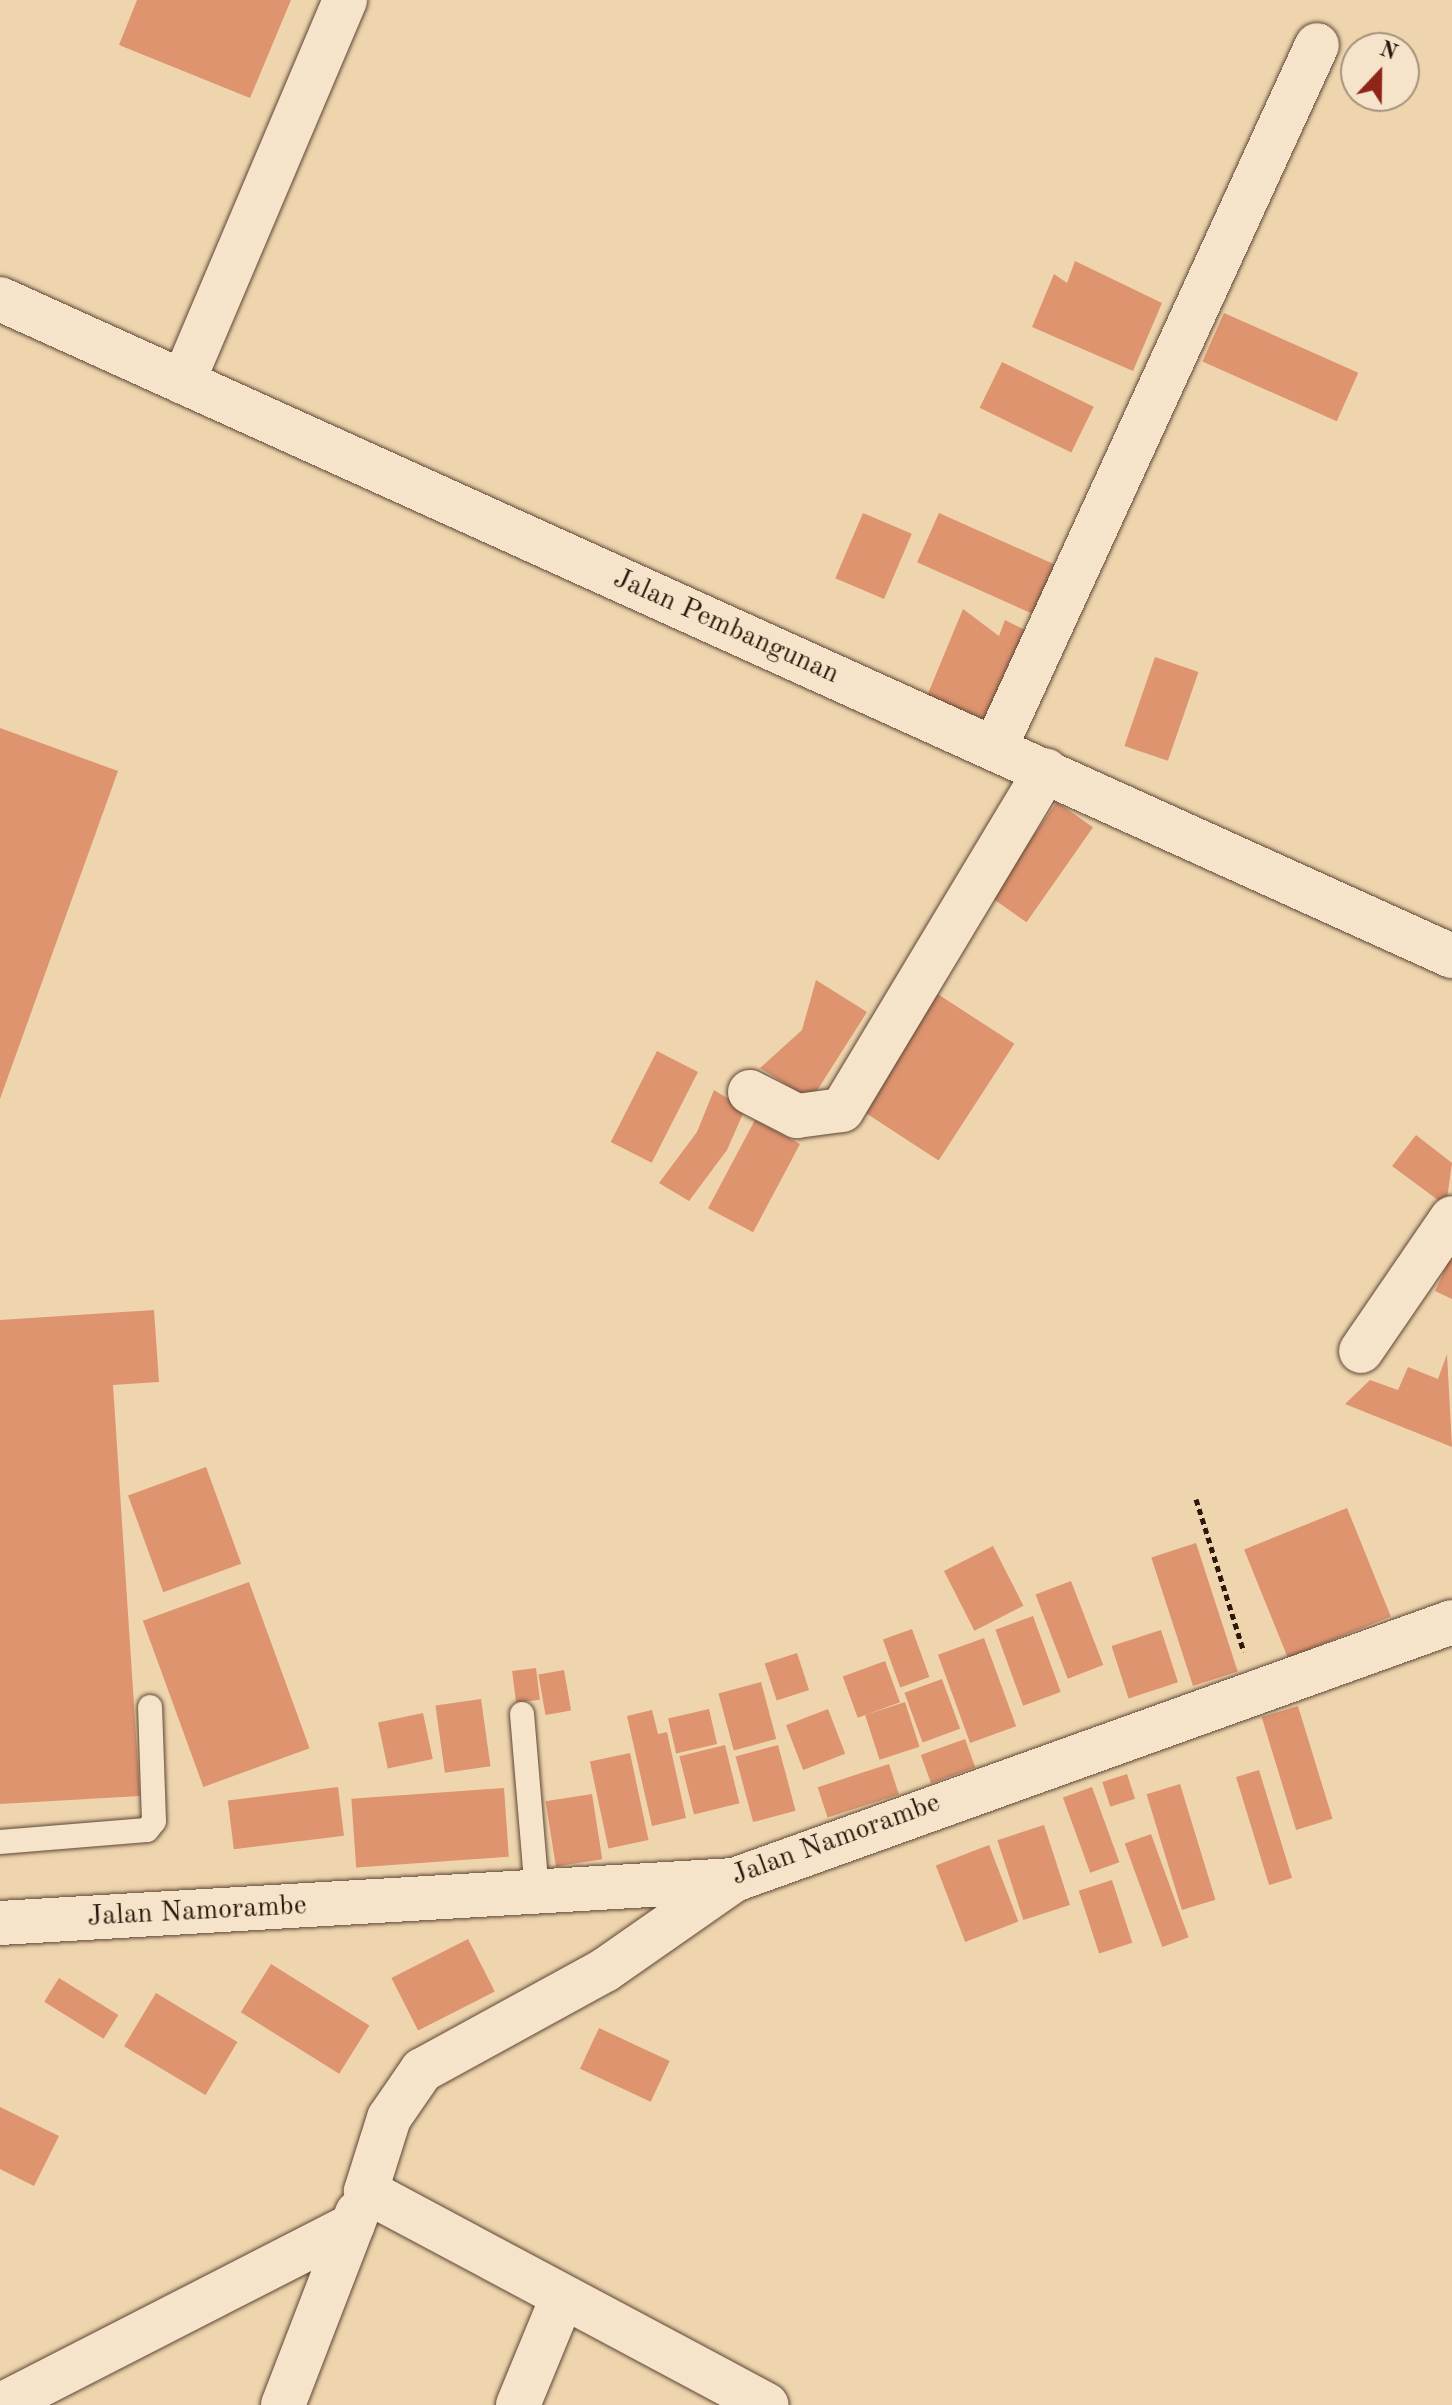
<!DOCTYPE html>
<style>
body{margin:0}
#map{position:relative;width:1452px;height:2405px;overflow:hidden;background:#efd5ae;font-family:"Old Standard TT",serif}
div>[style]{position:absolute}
.building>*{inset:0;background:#dd946f;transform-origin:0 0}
.path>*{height:5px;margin-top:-2.5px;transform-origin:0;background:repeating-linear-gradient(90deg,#2d170d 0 6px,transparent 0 10px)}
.roads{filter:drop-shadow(0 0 2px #5e4635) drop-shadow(0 0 2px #5e4635)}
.service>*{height:24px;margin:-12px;padding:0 12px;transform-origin:12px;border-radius:12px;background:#f5e4ca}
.minor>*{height:44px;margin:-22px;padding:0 22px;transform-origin:22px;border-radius:22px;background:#f5e4ca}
.secondary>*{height:44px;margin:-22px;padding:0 22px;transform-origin:22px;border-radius:22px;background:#f5e4ca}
span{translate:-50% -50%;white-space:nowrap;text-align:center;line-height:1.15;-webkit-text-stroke:6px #f5e4ca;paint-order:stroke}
.street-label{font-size:28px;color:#2d170d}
.north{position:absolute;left:1340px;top:32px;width:80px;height:80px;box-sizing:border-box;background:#f5e4ca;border:2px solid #a5927e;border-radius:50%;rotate:22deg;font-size:22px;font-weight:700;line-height:32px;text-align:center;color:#2d170d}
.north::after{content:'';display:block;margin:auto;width:28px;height:36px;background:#8f2418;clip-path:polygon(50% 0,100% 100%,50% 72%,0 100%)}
</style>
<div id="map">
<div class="building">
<i style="clip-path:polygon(137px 0,291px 0,250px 98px,119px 45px)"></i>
<i style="clip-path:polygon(1075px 261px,1162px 303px,1133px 371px,1032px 327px,1054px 274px,1067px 283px)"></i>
<i style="left:1224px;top:313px;width:147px;height:53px;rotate:24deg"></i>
<i style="left:1002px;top:362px;width:102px;height:51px;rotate:26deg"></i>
<i style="left:863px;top:513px;width:53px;height:71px;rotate:23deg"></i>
<i style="left:939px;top:513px;width:131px;height:54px;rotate:24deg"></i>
<i style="clip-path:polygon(963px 609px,999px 636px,1005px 620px,1039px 637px,1001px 726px,927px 696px)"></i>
<i style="left:1155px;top:657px;width:46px;height:94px;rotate:19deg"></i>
<i style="clip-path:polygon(0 728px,118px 771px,0 1099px)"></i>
<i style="left:1057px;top:802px;width:44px;height:116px;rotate:35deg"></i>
<i style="clip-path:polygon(816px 980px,867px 1012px,811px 1100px,760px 1068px,802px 1030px)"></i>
<i style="left:933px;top:991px;width:97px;height:139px;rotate:33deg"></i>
<i style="left:657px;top:1051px;width:46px;height:102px;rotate:27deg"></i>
<i style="clip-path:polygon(714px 1090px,745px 1109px,727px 1150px,689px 1201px,659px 1183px,697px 1132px)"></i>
<i style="left:755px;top:1120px;width:51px;height:100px;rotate:28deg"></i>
<i style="clip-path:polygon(1416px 1135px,1452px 1163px,1446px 1206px,1392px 1166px)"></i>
<i style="clip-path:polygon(1452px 1254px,1452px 1299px,1435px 1291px)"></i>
<i style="clip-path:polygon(154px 1310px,159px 1382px,113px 1385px,140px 1796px,0 1804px,0 1320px)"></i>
<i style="clip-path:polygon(1447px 1354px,1452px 1447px,1345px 1404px,1370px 1380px,1398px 1390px,1408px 1367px,1438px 1379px)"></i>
<i style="left:206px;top:1467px;width:103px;height:83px;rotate:70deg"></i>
<i style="left:1347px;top:1508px;width:117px;height:111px;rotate:68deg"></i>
<i style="left:1196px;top:1543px;width:135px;height:47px;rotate:72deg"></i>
<i style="left:993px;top:1546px;width:67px;height:55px;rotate:63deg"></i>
<i style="left:1071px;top:1581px;width:90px;height:38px;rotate:69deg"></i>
<i style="left:249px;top:1582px;width:177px;height:113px;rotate:70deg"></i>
<i style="left:1033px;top:1616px;width:81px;height:40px;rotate:70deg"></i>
<i style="left:912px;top:1629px;width:51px;height:31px;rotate:70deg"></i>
<i style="left:1161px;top:1630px;width:55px;height:52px;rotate:72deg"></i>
<i style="left:984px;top:1638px;width:94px;height:49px;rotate:70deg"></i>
<i style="left:797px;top:1653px;width:39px;height:34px;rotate:72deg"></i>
<i style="left:885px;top:1661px;width:44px;height:45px;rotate:70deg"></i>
<i style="left:536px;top:1668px;width:32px;height:24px;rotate:83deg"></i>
<i style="left:564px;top:1670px;width:41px;height:26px;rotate:80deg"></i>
<i style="left:942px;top:1679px;width:53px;height:40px;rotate:70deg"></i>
<i style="left:761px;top:1682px;width:59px;height:44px;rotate:75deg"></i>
<i style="left:481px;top:1699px;width:68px;height:46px;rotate:82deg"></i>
<i style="left:905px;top:1702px;width:47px;height:42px;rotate:72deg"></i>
<i style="left:1298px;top:1706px;width:118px;height:38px;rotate:73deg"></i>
<i style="left:709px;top:1709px;width:36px;height:42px;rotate:77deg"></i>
<i style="left:828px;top:1709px;width:48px;height:45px;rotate:69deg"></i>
<i style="clip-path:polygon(652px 1710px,658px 1734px,667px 1732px,686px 1818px,652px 1826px,627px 1716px)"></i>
<i style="left:423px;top:1713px;width:47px;height:46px;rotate:78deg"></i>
<i style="left:965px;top:1739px;width:30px;height:47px;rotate:70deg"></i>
<i style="left:725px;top:1745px;width:60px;height:47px;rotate:76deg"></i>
<i style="left:778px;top:1745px;width:68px;height:44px;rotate:75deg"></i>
<i style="left:630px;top:1753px;width:89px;height:41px;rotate:78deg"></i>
<i style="left:889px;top:1764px;width:32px;height:75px;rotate:72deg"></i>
<i style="left:1259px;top:1770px;width:113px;height:24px;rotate:73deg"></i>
<i style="left:1127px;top:1774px;width:26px;height:26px;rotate:72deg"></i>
<i style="left:1180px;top:1784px;width:121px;height:35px;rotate:73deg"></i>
<i style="left:338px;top:1787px;width:49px;height:111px;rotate:83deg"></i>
<i style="left:1092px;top:1787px;width:80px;height:31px;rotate:70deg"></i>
<i style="left:504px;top:1788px;width:69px;height:153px;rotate:86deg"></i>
<i style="left:592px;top:1794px;width:66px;height:47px;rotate:81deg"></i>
<i style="left:1044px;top:1825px;width:84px;height:49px;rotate:72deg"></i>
<i style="left:1151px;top:1834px;width:110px;height:28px;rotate:70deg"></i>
<i style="left:989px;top:1845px;width:82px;height:57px;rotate:69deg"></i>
<i style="left:1112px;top:1880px;width:66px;height:35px;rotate:72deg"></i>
<i style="left:468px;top:1939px;width:59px;height:86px;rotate:63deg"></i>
<i style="left:271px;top:1964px;width:116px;height:57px;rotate:32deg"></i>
<i style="left:59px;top:1978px;width:70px;height:28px;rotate:32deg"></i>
<i style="left:156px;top:1993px;width:95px;height:62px;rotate:31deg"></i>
<i style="left:599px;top:2028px;width:78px;height:45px;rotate:25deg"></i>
<i style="clip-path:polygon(0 2107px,59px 2136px,34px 2186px,0 2169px)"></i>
</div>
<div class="path">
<i style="left:1196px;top:1499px;width:160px;rotate:72.6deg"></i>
</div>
<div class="roads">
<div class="service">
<i style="left:522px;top:1714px;width:181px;rotate:85.2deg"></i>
<i style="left:0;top:1842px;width:147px;rotate:-4.7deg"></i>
<i style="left:147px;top:1830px;width:11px;rotate:-52deg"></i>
<i style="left:154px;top:1821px;width:114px;rotate:-92deg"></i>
</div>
<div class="minor">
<i style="left:0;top:299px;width:1594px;rotate:24.35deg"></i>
<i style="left:183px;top:382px;width:415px;rotate:-67deg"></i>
<i style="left:995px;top:748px;width:773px;rotate:-65.39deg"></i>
<i style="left:750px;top:1092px;width:53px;rotate:27.1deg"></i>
<i style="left:797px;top:1116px;width:45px;rotate:-7.6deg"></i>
<i style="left:842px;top:1110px;width:396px;rotate:-59deg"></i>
<i style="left:1361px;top:1351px;width:161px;rotate:-55.6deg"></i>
<i style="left:734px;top:1880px;width:157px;rotate:145.1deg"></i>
<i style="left:605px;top:1970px;width:209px;rotate:151.3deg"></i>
<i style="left:422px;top:2070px;width:58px;rotate:124.5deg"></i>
<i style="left:389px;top:2118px;width:77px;rotate:107.5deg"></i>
<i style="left:366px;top:2191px;width:454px;rotate:28.1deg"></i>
<i style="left:1px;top:2405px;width:395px;rotate:-27.1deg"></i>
<i style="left:283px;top:2405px;width:206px;rotate:-68.9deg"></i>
<i style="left:518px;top:2405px;width:116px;rotate:-67.6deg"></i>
</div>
<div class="secondary">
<i style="left:0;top:1923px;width:735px;rotate:-3.35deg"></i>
<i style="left:734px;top:1880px;width:763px;rotate:-19.76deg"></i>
</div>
</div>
<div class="street-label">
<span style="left:726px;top:627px;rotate:24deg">Jalan Pembangunan</span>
<span style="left:836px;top:1840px;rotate:-20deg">Jalan Namorambe</span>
<span style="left:197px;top:1912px;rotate:-3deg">Jalan Namorambe</span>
</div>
<div class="north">N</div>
</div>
